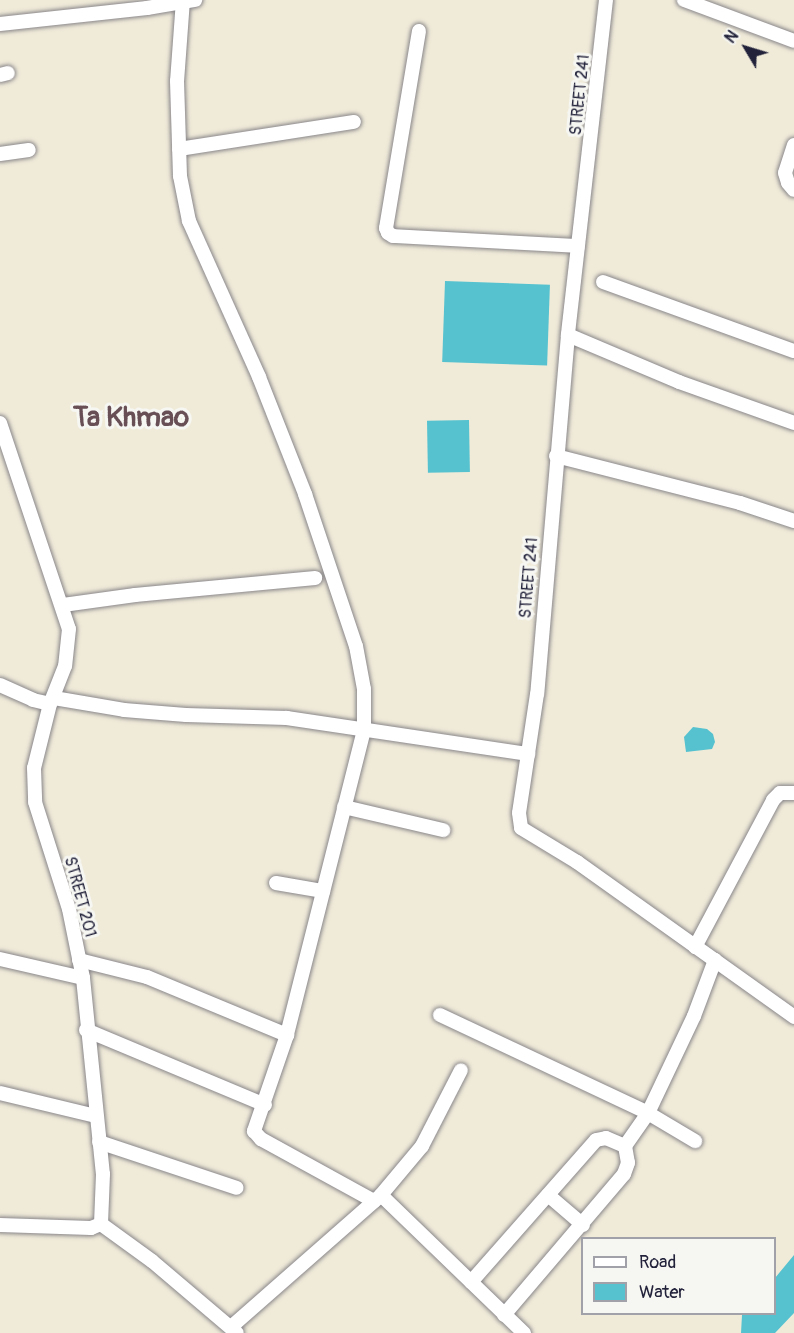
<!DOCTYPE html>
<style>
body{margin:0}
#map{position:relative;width:794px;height:1333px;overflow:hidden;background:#f0ebd9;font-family:Pangolin,sans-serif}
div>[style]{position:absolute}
.water>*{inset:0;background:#56c2cf;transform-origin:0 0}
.roads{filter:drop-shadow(0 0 2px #89868a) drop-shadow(0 0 2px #89868a)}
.minor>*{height:14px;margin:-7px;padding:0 7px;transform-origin:7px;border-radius:7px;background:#fff}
span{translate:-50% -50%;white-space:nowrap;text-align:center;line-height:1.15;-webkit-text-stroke:6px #f6f6f2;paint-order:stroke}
.street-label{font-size:16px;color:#22223b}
.town-label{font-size:28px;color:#684f56;font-weight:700}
.legend{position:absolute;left:581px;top:1237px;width:195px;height:78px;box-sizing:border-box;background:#f6f6f2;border:2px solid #a1a1a9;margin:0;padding:8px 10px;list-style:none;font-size:18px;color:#22223b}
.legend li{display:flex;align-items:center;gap:12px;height:30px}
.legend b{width:30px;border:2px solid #a1a1a9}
.north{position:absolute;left:716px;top:18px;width:60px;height:60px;-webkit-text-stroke:4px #f6f6f2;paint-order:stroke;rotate:308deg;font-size:16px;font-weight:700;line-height:24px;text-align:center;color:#22223b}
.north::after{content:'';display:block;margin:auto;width:21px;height:27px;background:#22223b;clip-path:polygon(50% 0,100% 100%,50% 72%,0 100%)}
</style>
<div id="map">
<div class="water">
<i style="left:445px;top:281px;width:105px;height:81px;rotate:2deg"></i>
<i style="left:469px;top:420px;width:52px;height:42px;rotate:89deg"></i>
<i style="clip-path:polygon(693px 727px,707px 729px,713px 734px,715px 742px,712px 749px,686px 752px,684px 737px)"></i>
<i style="clip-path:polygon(794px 1255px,794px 1313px,775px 1333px,741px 1333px,742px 1315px,744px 1314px,774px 1314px,775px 1278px)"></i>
</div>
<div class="roads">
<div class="minor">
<i style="left:183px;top:0;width:81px;rotate:94.2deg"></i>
<i style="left:177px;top:81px;width:95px;rotate:88.2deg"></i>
<i style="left:180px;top:176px;width:46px;rotate:78.7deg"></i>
<i style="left:189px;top:221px;width:171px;rotate:65.8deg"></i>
<i style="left:259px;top:377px;width:126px;rotate:68.5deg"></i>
<i style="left:305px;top:494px;width:160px;rotate:71.5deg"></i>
<i style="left:356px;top:646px;width:44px;rotate:79.5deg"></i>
<i style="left:364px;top:689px;width:41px;rotate:90deg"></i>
<i style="left:364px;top:730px;width:315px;rotate:104.2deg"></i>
<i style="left:287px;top:1035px;width:102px;rotate:109deg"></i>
<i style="left:254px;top:1131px;width:11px;rotate:49deg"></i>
<i style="left:261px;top:1139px;width:129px;rotate:28.8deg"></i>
<i style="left:606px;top:0;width:337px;rotate:96.5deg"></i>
<i style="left:568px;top:335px;width:360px;rotate:94.9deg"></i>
<i style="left:537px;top:694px;width:120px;rotate:98.6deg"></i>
<i style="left:519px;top:813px;width:15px;rotate:82deg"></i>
<i style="left:521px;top:828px;width:66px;rotate:31.3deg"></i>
<i style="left:577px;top:862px;width:267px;rotate:35.5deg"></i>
<i style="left:684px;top:0;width:117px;rotate:20.4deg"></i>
<i style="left:0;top:24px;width:148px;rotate:-6.2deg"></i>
<i style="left:147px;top:8px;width:49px;rotate:-9.5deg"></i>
<i style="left:419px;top:31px;width:200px;rotate:99.5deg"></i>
<i style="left:386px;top:228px;width:5px;rotate:68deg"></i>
<i style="left:388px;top:233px;width:6px;rotate:31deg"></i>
<i style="left:393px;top:236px;width:185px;rotate:3.1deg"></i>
<i style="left:0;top:75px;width:8px;rotate:-14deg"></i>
<i style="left:794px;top:145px;width:29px;rotate:108deg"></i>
<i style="left:785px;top:173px;width:10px;rotate:73deg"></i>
<i style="left:788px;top:183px;width:9px;rotate:49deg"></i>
<i style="left:179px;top:149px;width:177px;rotate:-8.8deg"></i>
<i style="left:0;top:154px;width:29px;rotate:-8deg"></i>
<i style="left:603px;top:282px;width:203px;rotate:19.9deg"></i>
<i style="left:568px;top:335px;width:121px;rotate:22.9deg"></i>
<i style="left:679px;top:382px;width:122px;rotate:19.6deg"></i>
<i style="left:0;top:423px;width:217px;rotate:71.5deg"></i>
<i style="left:69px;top:629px;width:37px;rotate:96deg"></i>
<i style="left:65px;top:666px;width:41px;rotate:111.5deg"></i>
<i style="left:50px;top:704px;width:66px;rotate:104deg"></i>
<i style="left:34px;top:768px;width:34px;rotate:88deg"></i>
<i style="left:35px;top:802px;width:112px;rotate:72.4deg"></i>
<i style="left:69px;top:909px;width:70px;rotate:78.5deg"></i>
<i style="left:83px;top:978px;width:197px;rotate:84.2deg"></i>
<i style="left:103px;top:1174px;width:50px;rotate:92.3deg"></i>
<i style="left:101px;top:1224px;width:63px;rotate:36deg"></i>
<i style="left:152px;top:1261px;width:111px;rotate:40.3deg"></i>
<i style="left:556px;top:456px;width:190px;rotate:14.3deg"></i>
<i style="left:740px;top:503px;width:57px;rotate:18.4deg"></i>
<i style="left:63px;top:605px;width:73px;rotate:-7.9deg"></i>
<i style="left:135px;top:595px;width:181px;rotate:-5.4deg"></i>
<i style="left:0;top:685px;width:36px;rotate:24deg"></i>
<i style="left:33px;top:700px;width:17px;rotate:13deg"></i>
<i style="left:54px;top:698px;width:71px;rotate:9.7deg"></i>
<i style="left:124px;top:710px;width:62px;rotate:4.6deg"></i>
<i style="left:186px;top:715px;width:101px;rotate:1.7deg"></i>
<i style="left:287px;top:718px;width:244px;rotate:8.5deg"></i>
<i style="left:344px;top:807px;width:102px;rotate:13.1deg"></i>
<i style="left:276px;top:883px;width:48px;rotate:9.7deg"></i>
<i style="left:695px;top:947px;width:166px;rotate:-62deg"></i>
<i style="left:773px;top:800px;width:10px;rotate:-45deg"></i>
<i style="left:780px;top:793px;width:14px"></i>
<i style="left:0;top:959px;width:85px;rotate:12.9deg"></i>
<i style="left:79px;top:960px;width:70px;rotate:14deg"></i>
<i style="left:147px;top:977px;width:152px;rotate:22.5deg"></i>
<i style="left:440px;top:1015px;width:230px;rotate:25.2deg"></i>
<i style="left:648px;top:1113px;width:55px;rotate:30.8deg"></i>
<i style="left:86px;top:1030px;width:194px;rotate:22.7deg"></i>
<i style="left:0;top:1093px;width:99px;rotate:13.5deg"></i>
<i style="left:99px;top:1142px;width:145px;rotate:18.4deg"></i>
<i style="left:381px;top:1195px;width:199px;rotate:44deg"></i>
<i style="left:548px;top:1195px;width:46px;rotate:40.6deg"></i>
<i style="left:0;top:1225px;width:91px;rotate:1.9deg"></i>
<i style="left:91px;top:1228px;width:11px;rotate:-22deg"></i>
<i style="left:471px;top:1282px;width:189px;rotate:-48.6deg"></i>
<i style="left:596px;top:1140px;width:10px;rotate:-11deg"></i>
<i style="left:606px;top:1138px;width:21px;rotate:23deg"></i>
<i style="left:625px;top:1146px;width:40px;rotate:-55.1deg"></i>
<i style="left:648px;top:1113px;width:107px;rotate:-64.6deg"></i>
<i style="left:694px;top:1016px;width:60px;rotate:-69.4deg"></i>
<i style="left:504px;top:1315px;width:185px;rotate:-49.6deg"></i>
<i style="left:624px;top:1174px;width:12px;rotate:-70deg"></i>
<i style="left:628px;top:1163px;width:17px;rotate:-100deg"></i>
<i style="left:231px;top:1327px;width:200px;rotate:-41.3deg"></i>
<i style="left:381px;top:1195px;width:64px;rotate:-50.1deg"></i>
<i style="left:422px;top:1146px;width:85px;rotate:-62.8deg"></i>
</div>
</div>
<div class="street-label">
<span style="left:580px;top:95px;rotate:-84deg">STREET 241</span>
<span style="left:529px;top:578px;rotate:-85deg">STREET 241</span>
<span style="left:80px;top:897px;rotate:75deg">STREET 201</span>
</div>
<div class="town-label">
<span style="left:131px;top:418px">Ta Khmao</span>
</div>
<ul class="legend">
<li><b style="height:8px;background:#fff"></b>Road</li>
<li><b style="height:16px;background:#56c2cf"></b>Water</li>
</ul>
<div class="north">N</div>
</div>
